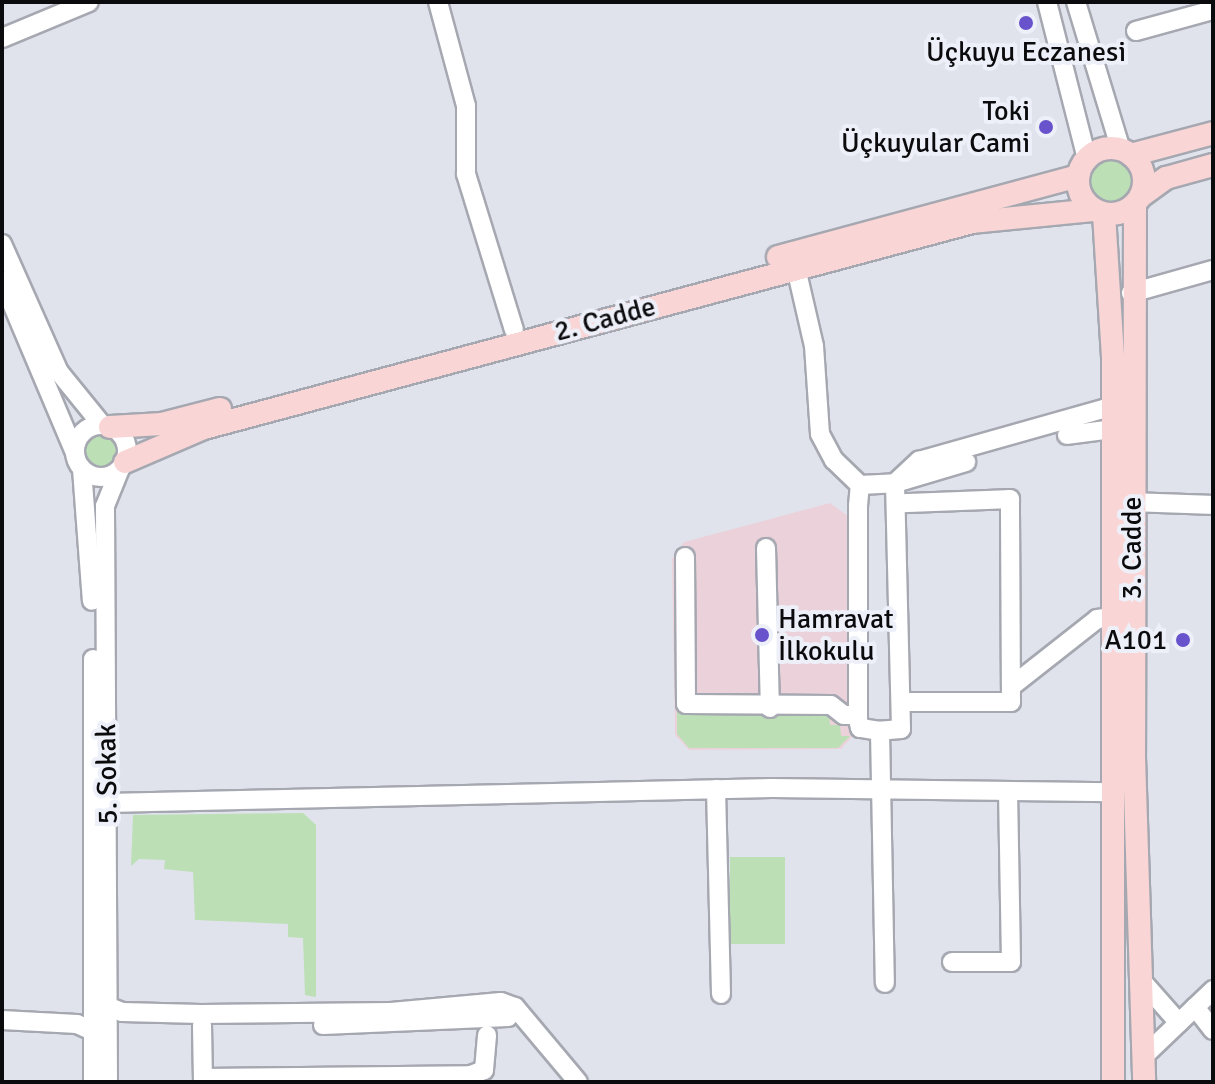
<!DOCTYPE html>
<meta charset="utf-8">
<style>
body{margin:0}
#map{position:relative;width:1215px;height:1084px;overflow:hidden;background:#e0e3ec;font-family:Signika,sans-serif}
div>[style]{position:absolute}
.education>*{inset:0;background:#ebd2da}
.green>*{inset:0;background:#bcdfb6;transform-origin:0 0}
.round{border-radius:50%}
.roads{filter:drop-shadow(2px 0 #a6a8b1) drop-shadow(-2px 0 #a6a8b1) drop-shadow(0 2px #a6a8b1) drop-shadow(0 -2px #a6a8b1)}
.minor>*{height:18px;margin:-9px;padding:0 9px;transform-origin:9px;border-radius:9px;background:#fff}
.minor>.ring{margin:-9px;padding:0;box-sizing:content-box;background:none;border:18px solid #fff;border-radius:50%}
.major>*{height:22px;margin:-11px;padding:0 11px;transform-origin:11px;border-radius:11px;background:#f9d6d5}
.major>.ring{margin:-11px;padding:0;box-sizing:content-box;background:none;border:22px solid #f9d6d5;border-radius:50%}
.dots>*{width:22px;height:22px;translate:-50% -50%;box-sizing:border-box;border:4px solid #eef0f9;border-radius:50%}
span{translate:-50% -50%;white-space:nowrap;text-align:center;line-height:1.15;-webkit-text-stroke:8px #eef0f9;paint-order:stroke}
.poi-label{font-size:28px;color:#0b0b0e}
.right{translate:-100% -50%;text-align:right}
.left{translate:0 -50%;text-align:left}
.street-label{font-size:28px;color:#0b0b0e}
.frame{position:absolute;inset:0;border:4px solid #0b0b0e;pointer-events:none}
</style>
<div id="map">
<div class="education">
<div style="clip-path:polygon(830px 503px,852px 519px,853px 736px,841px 749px,689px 750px,675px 735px,672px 559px,684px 542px)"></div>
</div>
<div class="green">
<div class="round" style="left:1085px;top:157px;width:50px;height:50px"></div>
<div class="round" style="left:83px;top:435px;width:36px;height:36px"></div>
<div style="clip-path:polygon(677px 709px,829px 713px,830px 725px,840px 725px,841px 736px,850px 736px,838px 748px,689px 748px,677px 734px)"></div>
<div style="clip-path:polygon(303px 813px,316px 825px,316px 997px,305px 995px,303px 938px,288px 937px,288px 924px,195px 920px,193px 872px,164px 869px,165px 860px,139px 859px,131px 866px,133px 815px)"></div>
<div style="left:730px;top:857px;width:55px;height:87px"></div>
</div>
<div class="roads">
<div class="minor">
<div style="left:438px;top:2px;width:108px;rotate:74.9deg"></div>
<div style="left:466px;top:106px;width:68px;rotate:90deg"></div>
<div style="left:466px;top:174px;width:163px;rotate:72.9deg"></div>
<div style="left:1047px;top:2px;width:162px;rotate:75.7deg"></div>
<div style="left:1076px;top:2px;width:155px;rotate:73.1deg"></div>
<div style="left:1136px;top:31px;width:80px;rotate:-15.3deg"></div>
<div style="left:2px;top:38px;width:94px;rotate:-22.5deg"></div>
<div style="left:2px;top:244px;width:140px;rotate:66deg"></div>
<div style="left:59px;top:372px;width:68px;rotate:50.9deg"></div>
<div style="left:796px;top:268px;width:80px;rotate:77deg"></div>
<div style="left:814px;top:346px;width:88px;rotate:86.1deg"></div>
<div style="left:820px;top:434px;width:30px;rotate:62deg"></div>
<div style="left:834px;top:460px;width:36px;rotate:44deg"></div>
<div style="left:2px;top:280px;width:188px;rotate:67.1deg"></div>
<div style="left:1131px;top:293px;width:85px;rotate:-15.7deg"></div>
<div class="ring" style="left:75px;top:425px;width:34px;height:34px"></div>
<div style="left:1067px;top:435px;width:46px;rotate:-7.4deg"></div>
<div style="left:82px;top:469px;width:132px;rotate:85.7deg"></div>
<div style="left:902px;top:481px;width:67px;rotate:-16.5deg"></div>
<div style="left:895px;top:483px;width:246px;rotate:88.6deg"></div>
<div style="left:901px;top:729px;width:21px;rotate:175deg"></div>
<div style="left:880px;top:731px;width:20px;rotate:-171deg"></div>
<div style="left:860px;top:728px;width:9px;rotate:-103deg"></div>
<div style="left:858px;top:719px;width:213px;rotate:-90deg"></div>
<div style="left:858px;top:506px;width:21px;rotate:-85deg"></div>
<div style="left:860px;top:485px;width:35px;rotate:-3deg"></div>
<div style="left:895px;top:483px;width:33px;rotate:-43deg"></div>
<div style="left:919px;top:461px;width:202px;rotate:-15.8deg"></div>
<div style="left:1132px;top:502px;width:81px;rotate:2.1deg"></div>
<div style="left:766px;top:548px;width:160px;rotate:88.6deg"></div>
<div style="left:685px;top:557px;width:147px;rotate:89.6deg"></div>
<div style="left:686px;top:704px;width:145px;rotate:0.4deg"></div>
<div style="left:831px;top:705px;width:16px;rotate:38deg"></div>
<div style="left:844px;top:715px;width:14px"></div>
<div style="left:93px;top:659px;width:423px;rotate:90deg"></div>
<div style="left:1012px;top:686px;width:108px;rotate:-38.2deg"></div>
<div style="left:1097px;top:619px;width:16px;rotate:-7deg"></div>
<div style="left:901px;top:702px;width:110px"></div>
<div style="left:1011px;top:702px;width:203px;rotate:-90.3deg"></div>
<div style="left:1010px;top:499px;width:106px;rotate:177.8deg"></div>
<div style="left:880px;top:731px;width:252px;rotate:88.9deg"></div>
<div style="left:716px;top:789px;width:205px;rotate:88.6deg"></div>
<div style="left:107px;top:803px;width:665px;rotate:-1.29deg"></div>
<div style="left:772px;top:788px;width:341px;rotate:0.7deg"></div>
<div style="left:952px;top:962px;width:59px"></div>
<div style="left:1011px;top:962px;width:171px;rotate:-91deg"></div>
<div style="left:1141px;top:980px;width:57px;rotate:48.5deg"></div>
<div style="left:109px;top:1007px;width:14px;rotate:21deg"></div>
<div style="left:122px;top:1012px;width:79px;rotate:1.5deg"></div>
<div style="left:201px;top:1014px;width:190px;rotate:-0.6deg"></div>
<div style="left:391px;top:1012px;width:110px;rotate:-5.2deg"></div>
<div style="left:501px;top:1002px;width:15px;rotate:20deg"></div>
<div style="left:515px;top:1007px;width:98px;rotate:50deg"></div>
<div style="left:1195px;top:1007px;width:29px;rotate:52deg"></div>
<div style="left:2px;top:1020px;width:75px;rotate:3.1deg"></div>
<div style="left:77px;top:1024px;width:17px;rotate:24deg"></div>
<div style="left:202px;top:1025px;width:57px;rotate:89deg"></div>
<div style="left:323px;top:1025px;width:185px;rotate:-2.5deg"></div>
<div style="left:508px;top:1017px;width:12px;rotate:-55deg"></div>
<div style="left:1143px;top:1057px;width:97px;rotate:-43.7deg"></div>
<div style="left:203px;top:1078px;width:268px;rotate:-0.6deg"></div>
<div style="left:471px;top:1075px;width:14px;rotate:-21deg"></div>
<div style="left:484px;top:1070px;width:35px;rotate:-85deg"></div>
<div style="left:108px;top:1082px;width:576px;rotate:-90.3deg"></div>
<div style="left:105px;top:506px;width:40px;rotate:-68deg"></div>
</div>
<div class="major">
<div class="ring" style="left:1078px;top:148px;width:44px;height:44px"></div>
<div style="left:1131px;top:155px;width:85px;rotate:-15deg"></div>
<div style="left:1141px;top:196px;width:31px;rotate:-36deg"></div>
<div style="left:1166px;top:178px;width:49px;rotate:-15.5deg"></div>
<div style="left:1135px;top:205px;width:552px;rotate:90.1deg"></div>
<div style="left:1134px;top:757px;width:325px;rotate:88.2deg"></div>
<div style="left:1104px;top:214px;width:143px;rotate:86.4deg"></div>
<div style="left:1113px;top:357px;width:725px;rotate:90deg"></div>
<div style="left:778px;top:257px;width:311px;rotate:-15.1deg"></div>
<div style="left:110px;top:427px;width:52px;rotate:-3.3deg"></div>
<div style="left:162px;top:424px;width:60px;rotate:-14.5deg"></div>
<div style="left:125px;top:462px;width:86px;rotate:-23.3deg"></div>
<div style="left:204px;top:428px;width:795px;rotate:-15.01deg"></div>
<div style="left:972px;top:222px;width:123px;rotate:-5.6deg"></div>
</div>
</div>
<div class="dots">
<div style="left:1026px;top:23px;background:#6853cc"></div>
<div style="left:1046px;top:127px;background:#6853cc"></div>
<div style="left:762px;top:635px;background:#6853cc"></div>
<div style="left:1183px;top:640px;background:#6853cc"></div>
</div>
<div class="poi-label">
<span style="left:1026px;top:52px">Üçkuyu Eczanesi</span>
<span class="right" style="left:1030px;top:127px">Toki<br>Üçkuyular Cami</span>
<span class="left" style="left:778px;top:635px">Hamravat<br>İlkokulu</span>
<span class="right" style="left:1167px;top:640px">A101</span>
</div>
<div class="street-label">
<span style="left:605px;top:319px;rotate:-15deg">2. Cadde</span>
<span style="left:1132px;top:548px;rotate:-90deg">3. Cadde</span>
<span style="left:107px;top:774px;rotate:-91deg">5. Sokak</span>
</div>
<div class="frame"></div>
</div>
